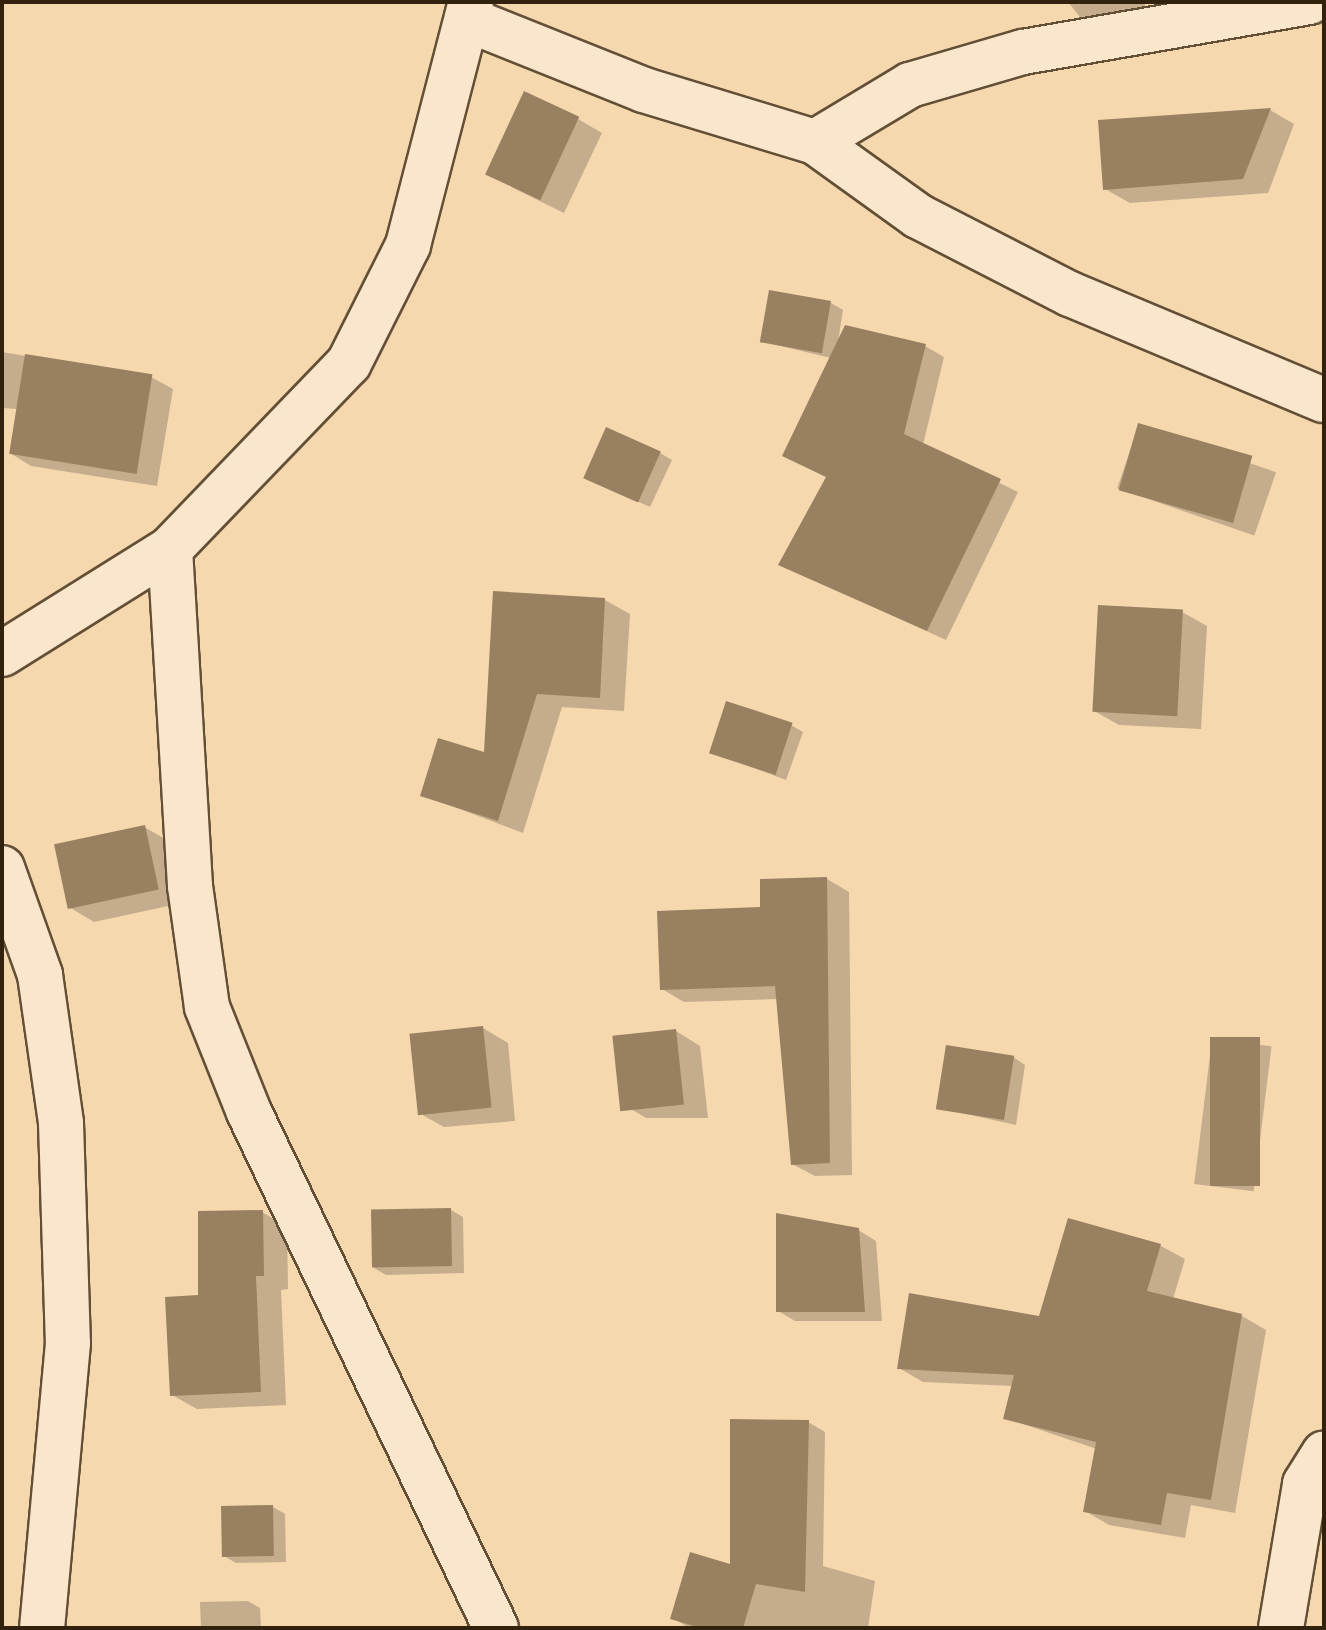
<!DOCTYPE html>
<style>
body{margin:0}
#map{position:relative;width:1326px;height:1630px;overflow:hidden;background:#f6d8af;font-family:Alegreya,serif}
div>[style]{position:absolute}
.shadow>*{inset:0;background:#0003;transform-origin:0 0}
.building>*{inset:0;background:#988061;transform-origin:0 0}
.roads{filter:drop-shadow(2px 0 #634f35) drop-shadow(-2px 0 #634f35) drop-shadow(0 2px #634f35) drop-shadow(0 -2px #634f35)}
.street>*{height:44px;margin:-22px;padding:0 22px;transform-origin:22px;border-radius:22px;background:#f9e6cb}
span{translate:-50% -50%;white-space:nowrap;text-align:center;line-height:1.15;-webkit-text-stroke:6px #f9e6cb;paint-order:stroke}
.frame{position:absolute;inset:0;border:4px solid #32210c;pointer-events:none}
</style>
<div id="map">
<div class="shadow">
<div style="clip-path:polygon(1068px 2px,1145px 2px,1145px 14px,1080px 17px)"></div>
<div style="clip-path:polygon(1270px 110px,1294px 124px,1268px 193px,1130px 203px,1105px 189px,1100px 122px)"></div>
<div style="clip-path:polygon(578px 119px,602px 133px,564px 213px,511px 187px)"></div>
<div style="clip-path:polygon(831px 303px,843px 310px,838px 342px,925px 346px,944px 357px,923px 445px,1018px 492px,946px 640px,780px 564px,828px 478px,785px 456px,831px 358px,764px 342px)"></div>
<div style="clip-path:polygon(2px 352px,151px 377px,173px 389px,157px 486px,31px 466px,10px 453px,17px 409px,2px 408px)"></div>
<div style="left:1139px;top:425px;width:145px;height:67px;rotate:19deg"></div>
<div style="clip-path:polygon(660px 453px,672px 460px,650px 507px,599px 484px)"></div>
<div style="clip-path:polygon(605px 600px,630px 614px,624px 711px,562px 707px,523px 833px,422px 795px,486px 755px)"></div>
<div style="clip-path:polygon(1182px 612px,1207px 626px,1201px 729px,1119px 725px,1094px 711px)"></div>
<div style="clip-path:polygon(791px 725px,803px 732px,786px 780px,711px 752px)"></div>
<div style="clip-path:polygon(144px 827px,169px 841px,182px 903px,94px 922px,69px 907px)"></div>
<div style="clip-path:polygon(827px 879px,849px 892px,852px 1175px,815px 1176px,792px 1164px,778px 999px,684px 1002px,662px 989px,762px 909px)"></div>
<div style="clip-path:polygon(483px 1028px,508px 1043px,515px 1121px,444px 1127px,419px 1113px)"></div>
<div style="clip-path:polygon(676px 1031px,700px 1046px,708px 1118px,646px 1118px,621px 1103px)"></div>
<div style="left:1212px;top:1039px;width:60px;height:146px;rotate:7deg"></div>
<div style="clip-path:polygon(1013px 1057px,1025px 1065px,1016px 1125px,939px 1108px)"></div>
<div style="clip-path:polygon(451px 1210px,463px 1217px,464px 1273px,386px 1275px,374px 1268px)"></div>
<div style="clip-path:polygon(262px 1212px,287px 1227px,288px 1289px,281px 1290px,286px 1405px,197px 1409px,172px 1395px,200px 1297px)"></div>
<div style="clip-path:polygon(1070px 1220px,1161px 1246px,1185px 1259px,1173px 1299px,1242px 1316px,1266px 1330px,1235px 1513px,1191px 1505px,1185px 1538px,1109px 1525px,1085px 1511px,1097px 1449px,1005px 1418px,1013px 1386px,923px 1382px,899px 1368px,1041px 1319px)"></div>
<div style="clip-path:polygon(858px 1230px,876px 1241px,882px 1321px,795px 1321px,778px 1311px)"></div>
<div style="clip-path:polygon(808px 1422px,825px 1432px,823px 1566px,875px 1581px,868px 1628px,690px 1628px,672px 1618px,732px 1567px)"></div>
<div style="clip-path:polygon(273px 1507px,285px 1514px,286px 1562px,236px 1563px,224px 1556px)"></div>
<div style="clip-path:polygon(248px 1601px,260px 1608px,261px 1628px,201px 1628px,200px 1602px)"></div>
</div>
<div class="building">
<div style="left:524px;top:91px;width:61px;height:92px;rotate:25deg"></div>
<div style="clip-path:polygon(1271px 108px,1243px 179px,1103px 190px,1098px 120px)"></div>
<div style="left:769px;top:290px;width:63px;height:53px;rotate:10deg"></div>
<div style="clip-path:polygon(845px 325px,926px 344px,904px 434px,1001px 479px,927px 631px,778px 565px,826px 477px,782px 456px)"></div>
<div style="left:25px;top:354px;width:129px;height:101px;rotate:9deg"></div>
<div style="left:1138px;top:423px;width:119px;height:70px;rotate:16deg"></div>
<div style="left:606px;top:427px;width:60px;height:56px;rotate:24deg"></div>
<div style="clip-path:polygon(493px 591px,605px 598px,600px 698px,537px 694px,498px 821px,420px 796px,438px 738px,484px 752px)"></div>
<div style="left:1098px;top:605px;width:85px;height:107px;rotate:3deg"></div>
<div style="left:726px;top:701px;width:70px;height:55px;rotate:18deg"></div>
<div style="left:145px;top:825px;width:66px;height:93px;rotate:78deg"></div>
<div style="clip-path:polygon(827px 877px,830px 1163px,791px 1165px,775px 986px,660px 990px,657px 911px,760px 907px,760px 879px)"></div>
<div style="left:483px;top:1026px;width:82px;height:74px;rotate:84deg"></div>
<div style="left:676px;top:1029px;width:76px;height:64px;rotate:84deg"></div>
<div style="left:1210px;top:1037px;width:50px;height:149px"></div>
<div style="left:946px;top:1045px;width:69px;height:65px;rotate:9deg"></div>
<div style="left:451px;top:1208px;width:58px;height:80px;rotate:89deg"></div>
<div style="clip-path:polygon(263px 1210px,264px 1276px,256px 1276px,261px 1392px,170px 1396px,165px 1297px,198px 1295px,198px 1211px)"></div>
<div style="clip-path:polygon(776px 1213px,859px 1228px,865px 1312px,776px 1312px)"></div>
<div style="clip-path:polygon(1068px 1218px,1161px 1244px,1147px 1291px,1242px 1314px,1211px 1500px,1167px 1493px,1161px 1525px,1083px 1512px,1096px 1442px,1003px 1419px,1014px 1375px,897px 1369px,909px 1293px,1039px 1316px)"></div>
<div style="clip-path:polygon(730px 1419px,809px 1420px,805px 1592px,756px 1584px,743px 1628px,701px 1628px,670px 1619px,690px 1552px,730px 1564px)"></div>
<div style="left:273px;top:1505px;width:51px;height:52px;rotate:89deg"></div>
</div>
<div class="roads">
<div class="street">
<div style="left:469px;top:20px;width:188px;rotate:21.8deg"></div>
<div style="left:644px;top:90px;width:179px;rotate:16.9deg"></div>
<div style="left:815px;top:142px;width:127px;rotate:35.7deg"></div>
<div style="left:918px;top:216px;width:171px;rotate:27.2deg"></div>
<div style="left:1070px;top:294px;width:275px;rotate:22.7deg"></div>
<div style="left:815px;top:142px;width:111px;rotate:-31deg"></div>
<div style="left:910px;top:85px;width:118px;rotate:-16.3deg"></div>
<div style="left:1023px;top:52px;width:291px;rotate:-9.9deg"></div>
<div style="left:170px;top:549px;width:338px;rotate:86.6deg"></div>
<div style="left:190px;top:886px;width:122px;rotate:82deg"></div>
<div style="left:207px;top:1007px;width:113px;rotate:68.2deg"></div>
<div style="left:249px;top:1112px;width:572px;rotate:64.42deg"></div>
<div style="left:2px;top:654px;width:198px;rotate:-32deg"></div>
<div style="left:170px;top:549px;width:258px;rotate:-46.1deg"></div>
<div style="left:349px;top:363px;width:132px;rotate:-63.4deg"></div>
<div style="left:408px;top:245px;width:251px;rotate:-75.5deg"></div>
<div style="left:2px;top:868px;width:114px;rotate:70.4deg"></div>
<div style="left:40px;top:975px;width:149px;rotate:81.9deg"></div>
<div style="left:61px;top:1123px;width:220px;rotate:88.2deg"></div>
<div style="left:68px;top:1343px;width:286px;rotate:95.2deg"></div>
<div style="left:1281px;top:1628px;width:146px;rotate:-80.5deg"></div>
<div style="left:1305px;top:1484px;width:36px;rotate:-58deg"></div>
</div>
</div>
<div class="frame"></div>
</div>
